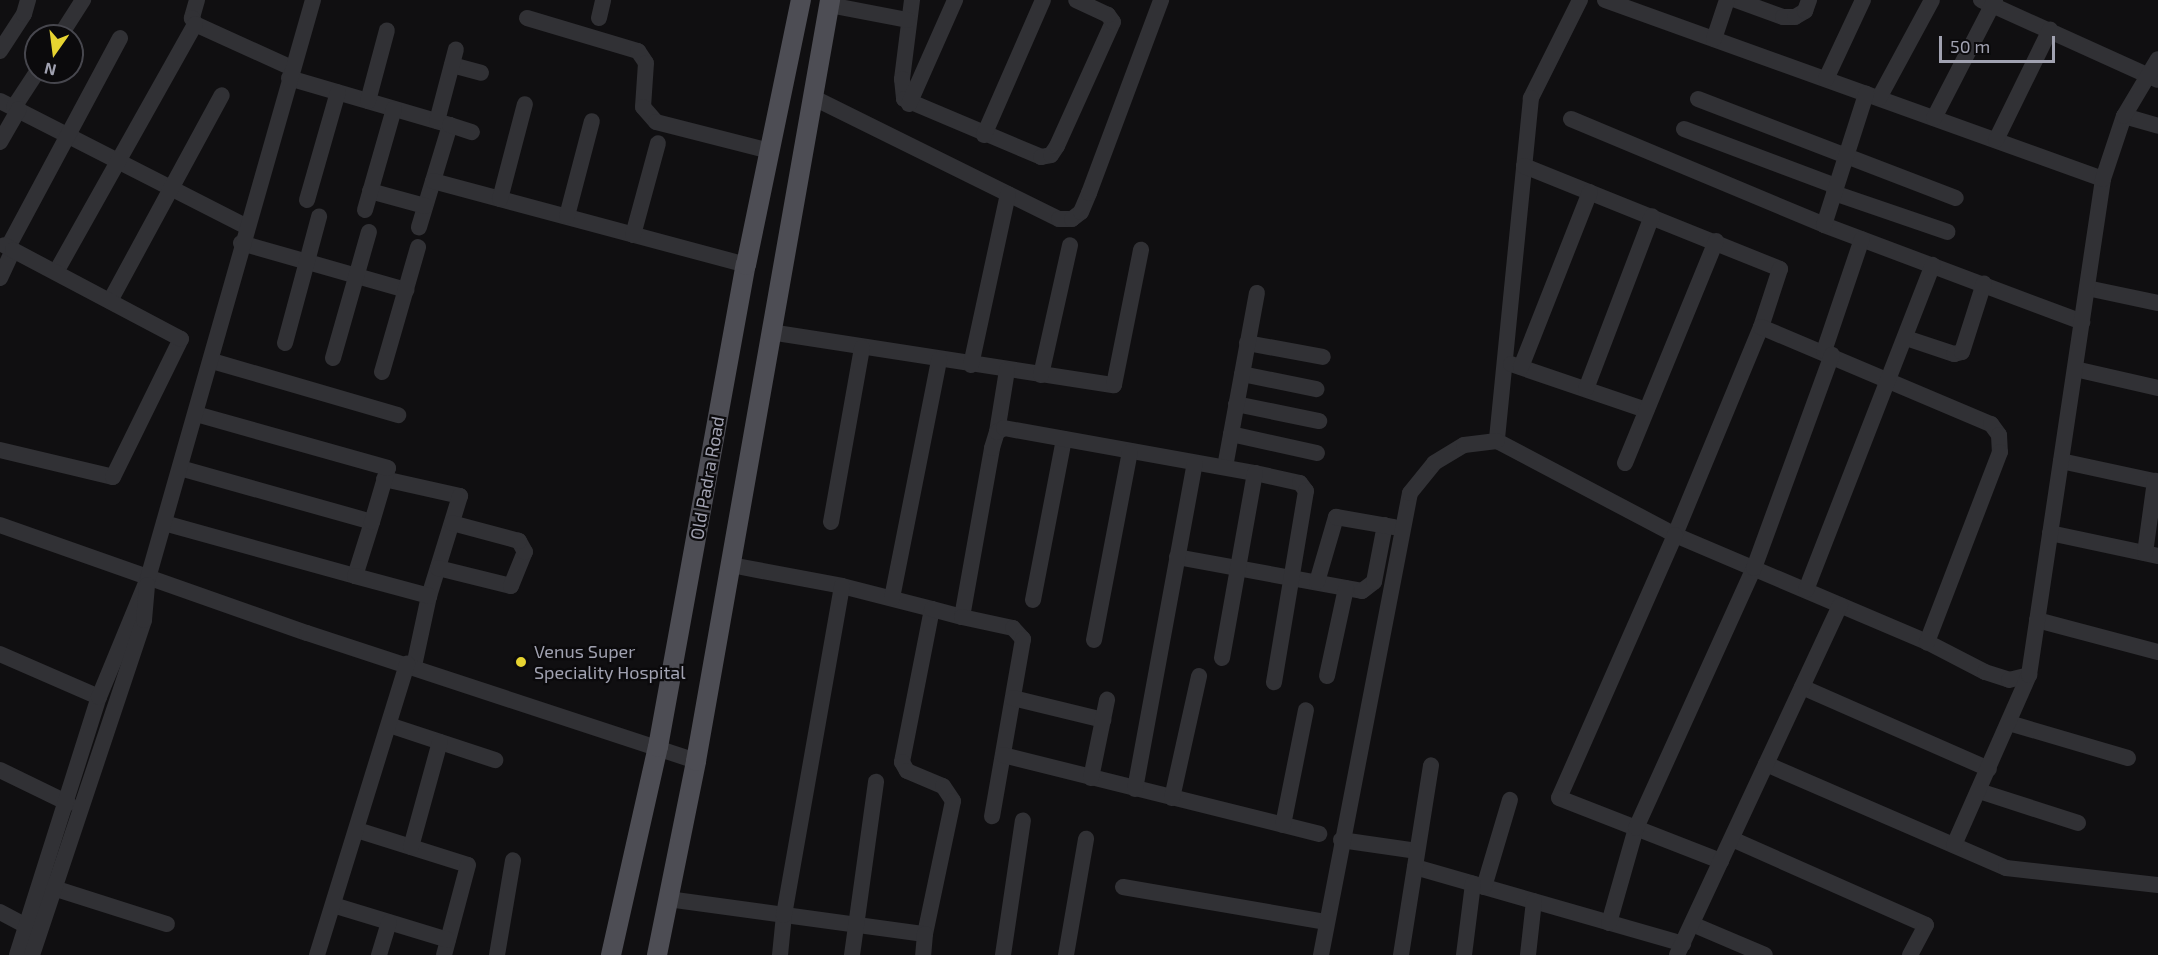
<!DOCTYPE html>
<style>
body{margin:0}
#map{position:relative;width:2158px;height:955px;overflow:hidden;background:#100f11;font-family:"Exo 2",sans-serif}
div>[style]{position:absolute}
.minor>*{height:16px;margin:-8px;padding:0 8px;transform-origin:8px;border-radius:8px;background:#313135}
.major>*{height:20px;margin:-10px;padding:0 10px;transform-origin:10px;border-radius:10px;background:#4d4d54}
.dots>*{width:16px;height:16px;translate:-50% -50%;box-sizing:border-box;border:3px solid #0b0a0c;border-radius:50%}
span{translate:-50% -50%;white-space:nowrap;text-align:center;line-height:1.15;-webkit-text-stroke:4.5px #0b0a0c;paint-order:stroke}
.street-label{font-size:18px;color:#a1a2b1}
.poi-label{font-size:18px;color:#a1a2b1}
.left{translate:0 -50%;text-align:left}
.north{position:absolute;left:24px;top:24px;width:60px;height:60px;box-sizing:border-box;background:#0b0a0c;border:2px solid #47474e;border-radius:50%;rotate:194deg;font-size:16px;font-weight:700;line-height:24px;text-align:center;color:#a1a2b1}
.north::after{content:'';display:block;margin:auto;width:21px;height:27px;background:#e7d431;clip-path:polygon(50% 0,100% 100%,50% 72%,0 100%)}
.scale{position:absolute;left:1939px;top:36px;width:116px;height:27px;box-sizing:border-box;border:3px solid #a1a2b1;border-top:0;padding-left:8px;font-size:18px;line-height:21px;white-space:nowrap;color:#a1a2b1;-webkit-text-stroke:4px #0b0a0c;paint-order:stroke}
</style>
<div id="map">
<div class="minor">
<div style="left:197px;top:0;width:19px;rotate:106deg"></div>
<div style="left:192px;top:18px;width:7px;rotate:63deg"></div>
<div style="left:195px;top:24px;width:107px;rotate:24.4deg"></div>
<div style="left:912px;top:0;width:80px;rotate:97.2deg"></div>
<div style="left:902px;top:79px;width:20px;rotate:84deg"></div>
<div style="left:904px;top:99px;width:149px;rotate:22.9deg"></div>
<div style="left:1041px;top:157px;width:10px;rotate:-11deg"></div>
<div style="left:1051px;top:155px;width:11px;rotate:-56deg"></div>
<div style="left:1057px;top:146px;width:136px;rotate:-65.7deg"></div>
<div style="left:1113px;top:22px;width:9px;rotate:-126deg"></div>
<div style="left:1108px;top:15px;width:35px;rotate:-155deg"></div>
<div style="left:1580px;top:0;width:110px;rotate:116.6deg"></div>
<div style="left:1531px;top:98px;width:345px;rotate:95.7deg"></div>
<div style="left:1497px;top:441px;width:201px;rotate:27.8deg"></div>
<div style="left:1675px;top:535px;width:274px;rotate:23deg"></div>
<div style="left:1927px;top:642px;width:65px;rotate:27.3deg"></div>
<div style="left:1985px;top:672px;width:25px;rotate:18deg"></div>
<div style="left:2009px;top:680px;width:21px;rotate:-14deg"></div>
<div style="left:1605px;top:0;width:529px;rotate:19.77deg"></div>
<div style="left:1736px;top:0;width:50px;rotate:19.9deg"></div>
<div style="left:1783px;top:17px;width:12px"></div>
<div style="left:1795px;top:17px;width:12px;rotate:-31deg"></div>
<div style="left:1805px;top:11px;width:12px;rotate:-70deg"></div>
<div style="left:1981px;top:0;width:194px;rotate:24.3deg"></div>
<div style="left:829px;top:5px;width:80px;rotate:10.8deg"></div>
<div style="left:527px;top:18px;width:116px;rotate:16.6deg"></div>
<div style="left:638px;top:51px;width:14px;rotate:56deg"></div>
<div style="left:646px;top:63px;width:44px;rotate:93.9deg"></div>
<div style="left:643px;top:107px;width:20px;rotate:49deg"></div>
<div style="left:656px;top:122px;width:118px;rotate:14.3deg"></div>
<div style="left:599px;top:18px;width:18px;rotate:-77deg"></div>
<div style="left:60px;top:36px;width:43px;rotate:-57.4deg"></div>
<div style="left:1714px;top:39px;width:41px;rotate:-71.6deg"></div>
<div style="left:0;top:51px;width:44px;rotate:-57deg"></div>
<div style="left:24px;top:14px;width:15px;rotate:-74deg"></div>
<div style="left:452px;top:65px;width:30px;rotate:15deg"></div>
<div style="left:289px;top:78px;width:168px;rotate:16.3deg"></div>
<div style="left:450px;top:125px;width:107px;rotate:106.9deg"></div>
<div style="left:1826px;top:79px;width:87px;rotate:-64.9deg"></div>
<div style="left:812px;top:97px;width:275px;rotate:26.3deg"></div>
<div style="left:1059px;top:219px;width:13px"></div>
<div style="left:1072px;top:219px;width:11px;rotate:-38deg"></div>
<div style="left:1081px;top:212px;width:21px;rotate:-67deg"></div>
<div style="left:1089px;top:193px;width:206px;rotate:-69.5deg"></div>
<div style="left:1879px;top:98px;width:111px;rotate:-61.6deg"></div>
<div style="left:1698px;top:99px;width:276px;rotate:21deg"></div>
<div style="left:0;top:101px;width:275px;rotate:27deg"></div>
<div style="left:368px;top:101px;width:73px;rotate:-75deg"></div>
<div style="left:909px;top:104px;width:114px;rotate:-66.1deg"></div>
<div style="left:14px;top:107px;width:42px;rotate:-56.7deg"></div>
<div style="left:2124px;top:116px;width:35px;rotate:16deg"></div>
<div style="left:1934px;top:118px;width:133px;rotate:-62.7deg"></div>
<div style="left:1571px;top:119px;width:274px;rotate:22.7deg"></div>
<div style="left:1824px;top:225px;width:276px;rotate:20.6deg"></div>
<div style="left:437px;top:121px;width:74px;rotate:-75.2deg"></div>
<div style="left:450px;top:125px;width:23px;rotate:18deg"></div>
<div style="left:1684px;top:129px;width:162px;rotate:20.6deg"></div>
<div style="left:984px;top:135px;width:147px;rotate:-66.4deg"></div>
<div style="left:1996px;top:140px;width:123px;rotate:-63.9deg"></div>
<div style="left:0;top:142px;width:38px;rotate:-60deg"></div>
<div style="left:1524px;top:166px;width:276px;rotate:21.9deg"></div>
<div style="left:1780px;top:269px;width:61px;rotate:108.1deg"></div>
<div style="left:1761px;top:327px;width:225px;rotate:112.5deg"></div>
<div style="left:1675px;top:535px;width:287px;rotate:113.8deg"></div>
<div style="left:1559px;top:798px;width:174px;rotate:21.3deg"></div>
<div style="left:433px;top:181px;width:324px;rotate:15deg"></div>
<div style="left:370px;top:191px;width:57px;rotate:15.3deg"></div>
<div style="left:1834px;top:193px;width:120px;rotate:18.9deg"></div>
<div style="left:500px;top:199px;width:98px;rotate:-75.3deg"></div>
<div style="left:307px;top:200px;width:112px;rotate:-74deg"></div>
<div style="left:365px;top:210px;width:105px;rotate:-74deg"></div>
<div style="left:567px;top:216px;width:98px;rotate:-75.3deg"></div>
<div style="left:1824px;top:225px;width:138px;rotate:-72.2deg"></div>
<div style="left:633px;top:235px;width:95px;rotate:-74.8deg"></div>
<div style="left:241px;top:243px;width:172px;rotate:15.9deg"></div>
<div style="left:8px;top:247px;width:237px;rotate:-61.8deg"></div>
<div style="left:56px;top:272px;width:284px;rotate:-60.7deg"></div>
<div style="left:0;top:278px;width:31px;rotate:-65deg"></div>
<div style="left:13px;top:250px;width:10px;rotate:-151deg"></div>
<div style="left:2087px;top:288px;width:73px;rotate:11.9deg"></div>
<div style="left:110px;top:301px;width:234px;rotate:-61.5deg"></div>
<div style="left:1761px;top:327px;width:250px;rotate:22.9deg"></div>
<div style="left:1991px;top:424px;width:14px;rotate:54deg"></div>
<div style="left:1999px;top:435px;width:17px;rotate:87deg"></div>
<div style="left:2000px;top:452px;width:204px;rotate:111deg"></div>
<div style="left:770px;top:332px;width:348px;rotate:8.8deg"></div>
<div style="left:1114px;top:385px;width:138px;rotate:-78.7deg"></div>
<div style="left:1906px;top:338px;width:51px;rotate:18.4deg"></div>
<div style="left:1954px;top:354px;width:8px;rotate:-14deg"></div>
<div style="left:1962px;top:352px;width:72px;rotate:-72.3deg"></div>
<div style="left:285px;top:343px;width:131px;rotate:-74.9deg"></div>
<div style="left:1247px;top:343px;width:77px;rotate:10.4deg"></div>
<div style="left:1824px;top:351px;width:118px;rotate:-71.3deg"></div>
<div style="left:333px;top:358px;width:131px;rotate:-74.1deg"></div>
<div style="left:212px;top:361px;width:194px;rotate:16.2deg"></div>
<div style="left:1511px;top:364px;width:143px;rotate:18.8deg"></div>
<div style="left:971px;top:365px;width:175px;rotate:-77.8deg"></div>
<div style="left:1521px;top:367px;width:188px;rotate:-68.5deg"></div>
<div style="left:2075px;top:369px;width:85px;rotate:12.9deg"></div>
<div style="left:382px;top:372px;width:130px;rotate:-73.9deg"></div>
<div style="left:1242px;top:374px;width:76px;rotate:11.5deg"></div>
<div style="left:1041px;top:375px;width:133px;rotate:-77.4deg"></div>
<div style="left:1586px;top:389px;width:185px;rotate:-69.1deg"></div>
<div style="left:1236px;top:404px;width:85px;rotate:11.6deg"></div>
<div style="left:997px;top:432px;width:63px;rotate:-80.8deg"></div>
<div style="left:1231px;top:434px;width:88px;rotate:12.5deg"></div>
<div style="left:0;top:450px;width:116px;rotate:13.4deg"></div>
<div style="left:113px;top:477px;width:154px;rotate:-63.8deg"></div>
<div style="left:181px;top:339px;width:190px;rotate:-152.1deg"></div>
<div style="left:2061px;top:461px;width:99px;rotate:12.2deg"></div>
<div style="left:1625px;top:463px;width:240px;rotate:-67.7deg"></div>
<div style="left:1225px;top:467px;width:177px;rotate:-79.6deg"></div>
<div style="left:180px;top:468px;width:199px;rotate:15.7deg"></div>
<div style="left:384px;top:479px;width:78px;rotate:12.6deg"></div>
<div style="left:460px;top:496px;width:105px;rotate:107.2deg"></div>
<div style="left:429px;top:596px;width:72px;rotate:102.1deg"></div>
<div style="left:831px;top:522px;width:177px;rotate:-79.9deg"></div>
<div style="left:164px;top:523px;width:198px;rotate:15.5deg"></div>
<div style="left:355px;top:576px;width:57px;rotate:-72.5deg"></div>
<div style="left:372px;top:522px;width:56px;rotate:-73.5deg"></div>
<div style="left:388px;top:468px;width:199px;rotate:-164.3deg"></div>
<div style="left:0;top:525px;width:325px;rotate:19.4deg"></div>
<div style="left:307px;top:633px;width:410px;rotate:18.2deg"></div>
<div style="left:2050px;top:533px;width:110px;rotate:12deg"></div>
<div style="left:2145px;top:553px;width:73px;rotate:-82.1deg"></div>
<div style="left:1177px;top:557px;width:188px;rotate:10.4deg"></div>
<div style="left:1362px;top:591px;width:15px;rotate:-37deg"></div>
<div style="left:1374px;top:582px;width:58px;rotate:-79.1deg"></div>
<div style="left:731px;top:565px;width:113px;rotate:10.7deg"></div>
<div style="left:842px;top:586px;width:93px;rotate:14.3deg"></div>
<div style="left:932px;top:609px;width:156px;rotate:101.1deg"></div>
<div style="left:902px;top:762px;width:10px;rotate:61deg"></div>
<div style="left:907px;top:771px;width:39px;rotate:23deg"></div>
<div style="left:943px;top:786px;width:18px;rotate:56deg"></div>
<div style="left:953px;top:801px;width:136px;rotate:101.9deg"></div>
<div style="left:438px;top:568px;width:75px;rotate:13.9deg"></div>
<div style="left:511px;top:586px;width:37px;rotate:-68deg"></div>
<div style="left:525px;top:552px;width:13px;rotate:-119deg"></div>
<div style="left:519px;top:541px;width:69px;rotate:-165deg"></div>
<div style="left:355px;top:576px;width:77px;rotate:15.1deg"></div>
<div style="left:1317px;top:582px;width:68px;rotate:-73.7deg"></div>
<div style="left:1336px;top:517px;width:59px;rotate:9.8deg"></div>
<div style="left:1806px;top:590px;width:349px;rotate:-68.7deg"></div>
<div style="left:892px;top:598px;width:243px;rotate:-78.8deg"></div>
<div style="left:1033px;top:600px;width:164px;rotate:-79.1deg"></div>
<div style="left:932px;top:609px;width:31px;rotate:15deg"></div>
<div style="left:962px;top:617px;width:172px;rotate:-79.9deg"></div>
<div style="left:992px;top:448px;width:17px;rotate:-73deg"></div>
<div style="left:997px;top:432px;width:8px;rotate:-30deg"></div>
<div style="left:1004px;top:428px;width:255px;rotate:10.2deg"></div>
<div style="left:1255px;top:473px;width:46px;rotate:12.5deg"></div>
<div style="left:1300px;top:483px;width:10px;rotate:53deg"></div>
<div style="left:1306px;top:491px;width:194px;rotate:99.5deg"></div>
<div style="left:962px;top:617px;width:52px;rotate:12.2deg"></div>
<div style="left:1013px;top:628px;width:15px;rotate:48deg"></div>
<div style="left:1023px;top:639px;width:180px;rotate:99.9deg"></div>
<div style="left:2037px;top:620px;width:125px;rotate:14.8deg"></div>
<div style="left:1094px;top:640px;width:191px;rotate:-79.2deg"></div>
<div style="left:0;top:654px;width:108px;rotate:23.5deg"></div>
<div style="left:1222px;top:658px;width:188px;rotate:-79.9deg"></div>
<div style="left:1327px;top:676px;width:90px;rotate:-77.8deg"></div>
<div style="left:1802px;top:687px;width:204px;rotate:23.7deg"></div>
<div style="left:1013px;top:698px;width:93px;rotate:13.7deg"></div>
<div style="left:2009px;top:723px;width:124px;rotate:16.4deg"></div>
<div style="left:389px;top:725px;width:112px;rotate:18.3deg"></div>
<div style="left:1003px;top:755px;width:326px;rotate:14deg"></div>
<div style="left:1766px;top:764px;width:262px;rotate:23.4deg"></div>
<div style="left:2006px;top:868px;width:153px;rotate:6.4deg"></div>
<div style="left:0;top:770px;width:76px;rotate:25.9deg"></div>
<div style="left:1091px;top:778px;width:80px;rotate:-78.4deg"></div>
<div style="left:1135px;top:789px;width:331px;rotate:-79.6deg"></div>
<div style="left:1979px;top:791px;width:104px;rotate:17.9deg"></div>
<div style="left:1172px;top:798px;width:125px;rotate:-77.5deg"></div>
<div style="left:1283px;top:825px;width:117px;rotate:-78.7deg"></div>
<div style="left:357px;top:830px;width:116px;rotate:17.5deg"></div>
<div style="left:468px;top:865px;width:93px;rotate:104.9deg"></div>
<div style="left:1732px;top:839px;width:212px;rotate:23.9deg"></div>
<div style="left:1926px;top:925px;width:34px;rotate:118deg"></div>
<div style="left:1341px;top:840px;width:77px;rotate:8.2deg"></div>
<div style="left:1954px;top:845px;width:186px;rotate:-66.2deg"></div>
<div style="left:2029px;top:675px;width:501px;rotate:-81.51deg"></div>
<div style="left:2103px;top:179px;width:66px;rotate:-71.6deg"></div>
<div style="left:2124px;top:116px;width:66px;rotate:-59.2deg"></div>
<div style="left:411px;top:847px;width:109px;rotate:-74.6deg"></div>
<div style="left:1415px;top:867px;width:279px;rotate:16deg"></div>
<div style="left:44px;top:885px;width:129px;rotate:17.6deg"></div>
<div style="left:1123px;top:887px;width:205px;rotate:9.8deg"></div>
<div style="left:1484px;top:887px;width:91px;rotate:-73.4deg"></div>
<div style="left:668px;top:899px;width:259px;rotate:7.8deg"></div>
<div style="left:925px;top:934px;width:21px;rotate:95deg"></div>
<div style="left:333px;top:905px;width:120px;rotate:16.9deg"></div>
<div style="left:0;top:912px;width:32px;rotate:28deg"></div>
<div style="left:1609px;top:923px;width:99px;rotate:-74.1deg"></div>
<div style="left:1636px;top:828px;width:286px;rotate:-65.6deg"></div>
<div style="left:1754px;top:568px;width:227px;rotate:-69.9deg"></div>
<div style="left:1692px;top:924px;width:79px;rotate:23deg"></div>
<div style="left:17px;top:955px;width:271px;rotate:-72.4deg"></div>
<div style="left:99px;top:697px;width:129px;rotate:-67.6deg"></div>
<div style="left:148px;top:578px;width:601px;rotate:-74.07deg"></div>
<div style="left:32px;top:955px;width:353px;rotate:-71.5deg"></div>
<div style="left:144px;top:620px;width:35px;rotate:-85deg"></div>
<div style="left:317px;top:955px;width:305px;rotate:-72.8deg"></div>
<div style="left:379px;top:955px;width:34px;rotate:-73deg"></div>
<div style="left:497px;top:955px;width:96px;rotate:-80.4deg"></div>
<div style="left:780px;top:955px;width:40px;rotate:-84.3deg"></div>
<div style="left:784px;top:915px;width:334px;rotate:-80deg"></div>
<div style="left:852px;top:955px;width:175px;rotate:-82.1deg"></div>
<div style="left:1003px;top:955px;width:136px;rotate:-81.6deg"></div>
<div style="left:1066px;top:955px;width:118px;rotate:-80.2deg"></div>
<div style="left:1321px;top:955px;width:470px;rotate:-79.1deg"></div>
<div style="left:1410px;top:493px;width:38px;rotate:-51deg"></div>
<div style="left:1434px;top:463px;width:35px;rotate:-31deg"></div>
<div style="left:1464px;top:445px;width:33px;rotate:-7deg"></div>
<div style="left:1401px;top:955px;width:192px;rotate:-81deg"></div>
<div style="left:1464px;top:955px;width:72px;rotate:-82.8deg"></div>
<div style="left:1528px;top:955px;width:54px;rotate:-83.7deg"></div>
<div style="left:1677px;top:955px;width:386px;rotate:-65deg"></div>
</div>
<div class="major">
<div style="left:611px;top:955px;width:213px;rotate:-77.3deg"></div>
<div style="left:658px;top:747px;width:490px;rotate:-79.7deg"></div>
<div style="left:746px;top:265px;width:271px;rotate:-78.3deg"></div>
<div style="left:657px;top:955px;width:198px;rotate:-78.6deg"></div>
<div style="left:696px;top:761px;width:773px;rotate:-80.01deg"></div>
</div>
<div class="dots">
<div style="left:521px;top:662px;background:#e7d431"></div>
</div>
<div class="street-label">
<span style="left:707px;top:478px;rotate:-80deg">Old Padra Road</span>
</div>
<div class="poi-label">
<span class="left" style="left:534px;top:662px">Venus Super<br>Speciality Hospital</span>
</div>
<div class="north">N</div>
<div class="scale">50 m</div>
</div>
